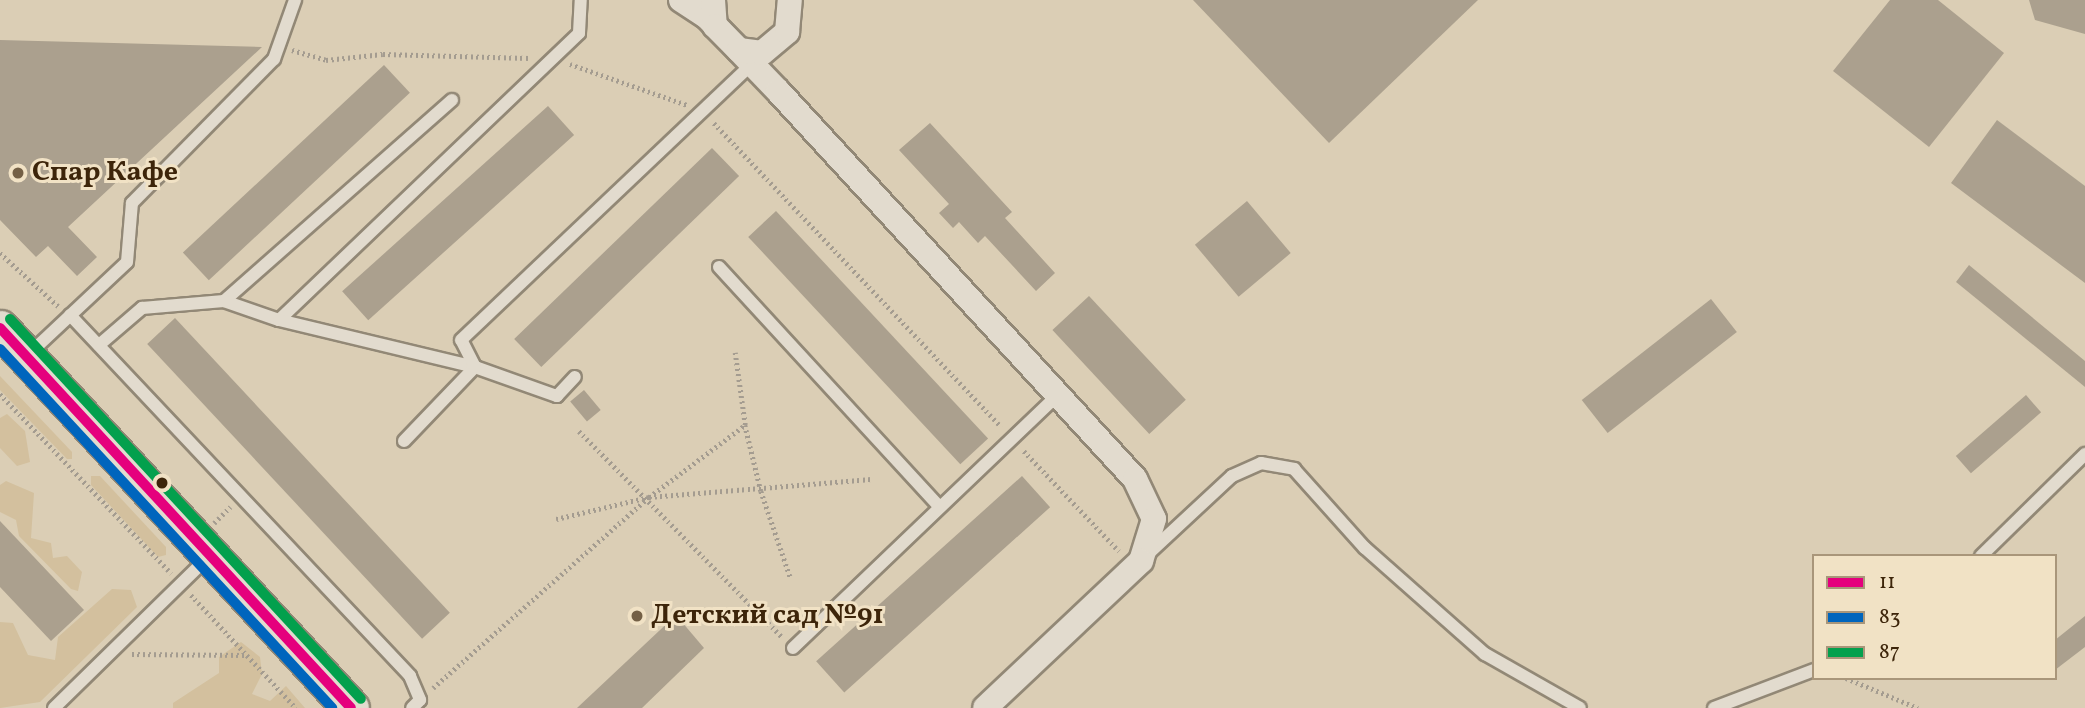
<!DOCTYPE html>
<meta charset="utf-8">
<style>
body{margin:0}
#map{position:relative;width:2085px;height:708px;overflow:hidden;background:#dbceb5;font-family:Vollkorn,serif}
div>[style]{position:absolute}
.green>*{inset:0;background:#d3c09e}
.building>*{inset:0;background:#aba08e;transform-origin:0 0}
.path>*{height:4.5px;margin-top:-2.25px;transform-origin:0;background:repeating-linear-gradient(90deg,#a49c90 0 2px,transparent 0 5.5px)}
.roads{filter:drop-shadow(2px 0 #928876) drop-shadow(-2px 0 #928876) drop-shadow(0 2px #928876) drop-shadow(0 -2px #928876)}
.service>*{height:12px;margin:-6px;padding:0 6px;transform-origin:6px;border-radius:6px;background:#e2dbce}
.minor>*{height:24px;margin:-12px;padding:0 12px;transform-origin:12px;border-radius:12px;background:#e2dbce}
.secondary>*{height:35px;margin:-17.5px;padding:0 17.5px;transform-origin:17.5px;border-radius:17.5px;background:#e2dbce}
.bus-1>*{height:10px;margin:-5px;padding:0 5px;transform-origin:5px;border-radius:5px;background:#e5007d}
.bus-2>*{height:10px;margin:-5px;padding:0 5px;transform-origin:5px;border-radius:5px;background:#0065bd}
.bus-3>*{height:10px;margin:-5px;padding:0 5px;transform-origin:5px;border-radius:5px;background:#03a04d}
.dots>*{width:19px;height:19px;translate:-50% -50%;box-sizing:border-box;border:4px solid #f1e2c5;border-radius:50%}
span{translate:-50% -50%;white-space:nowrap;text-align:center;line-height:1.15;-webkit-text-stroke:6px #f1e2c5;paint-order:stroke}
.poi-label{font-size:28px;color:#3d250a;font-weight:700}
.left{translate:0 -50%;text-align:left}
.legend{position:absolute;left:1812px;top:554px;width:245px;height:126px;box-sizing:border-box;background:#f1e2c5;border:2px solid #a9967a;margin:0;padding:9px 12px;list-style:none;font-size:21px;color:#3d250a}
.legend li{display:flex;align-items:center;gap:14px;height:35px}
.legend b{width:35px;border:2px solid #a9967a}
</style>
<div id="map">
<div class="green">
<div style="clip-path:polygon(0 376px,72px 452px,72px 459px,67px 459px,0 390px)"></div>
<div style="clip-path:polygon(7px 414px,25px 431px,30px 462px,17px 466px,0 448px,0 418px)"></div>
<div style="clip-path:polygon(91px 476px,100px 476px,166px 547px,166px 555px,158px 557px,91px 485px)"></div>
<div style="clip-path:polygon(6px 481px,34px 493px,31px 538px,51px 543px,53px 558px,67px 556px,82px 572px,78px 591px,71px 589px,19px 536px,16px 520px,0 512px,0 485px)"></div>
<div style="clip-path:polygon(112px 589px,131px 590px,137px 607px,40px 702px,0 708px,0 622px,13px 623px,28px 655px,55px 660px,58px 637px)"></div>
<div style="clip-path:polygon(241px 642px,260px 657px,262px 674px,252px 694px,270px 701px,286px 686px,305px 708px,173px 708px,173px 703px,219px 673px,219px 657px)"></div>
</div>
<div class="building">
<div style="clip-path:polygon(1193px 0,1478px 0,1329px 143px)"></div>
<div style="clip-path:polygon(1890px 0,1938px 0,2004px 53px,1929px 147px,1833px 71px)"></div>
<div style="clip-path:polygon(2029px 0,2085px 0,2085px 34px,2035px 20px)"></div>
<div style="clip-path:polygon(0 40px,262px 47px,68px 227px,97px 257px,77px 276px,48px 246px,36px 257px,0 220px)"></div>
<div style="left:384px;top:65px;width:38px;height:275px;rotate:47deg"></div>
<div style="left:548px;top:106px;width:39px;height:277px;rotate:48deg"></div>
<div style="clip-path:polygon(1997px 120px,2085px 186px,2085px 283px,1951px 183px)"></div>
<div style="clip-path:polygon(930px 123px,1012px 212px,1005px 218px,1055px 273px,1036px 291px,985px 236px,978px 243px,959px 222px,953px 228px,939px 213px,949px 204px,899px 150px)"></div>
<div style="left:712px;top:148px;width:39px;height:275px;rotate:46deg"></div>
<div style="left:1247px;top:201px;width:68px;height:68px;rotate:50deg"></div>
<div style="left:776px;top:211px;width:311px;height:38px;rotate:47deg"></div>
<div style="clip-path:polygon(1969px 265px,2085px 361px,2085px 387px,1956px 282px)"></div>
<div style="left:1089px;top:296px;width:142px;height:50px;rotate:47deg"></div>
<div style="left:1711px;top:299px;width:42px;height:164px;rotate:52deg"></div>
<div style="left:175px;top:318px;width:403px;height:38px;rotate:47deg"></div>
<div style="left:584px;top:390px;width:26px;height:18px;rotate:50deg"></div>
<div style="left:2026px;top:395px;width:23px;height:93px;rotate:49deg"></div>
<div style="left:1022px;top:476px;width:42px;height:277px;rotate:48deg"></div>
<div style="clip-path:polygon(0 521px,84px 610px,51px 641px,0 587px)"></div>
<div style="clip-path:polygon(676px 615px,704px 648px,642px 708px,577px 708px)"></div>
<div style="clip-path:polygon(2085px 616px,2085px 647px,2055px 670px,2055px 640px)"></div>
</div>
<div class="path">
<div style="left:292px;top:50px;width:35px;rotate:16deg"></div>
<div style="left:326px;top:60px;width:57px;rotate:-6deg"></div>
<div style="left:383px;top:54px;width:147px;rotate:1.6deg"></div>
<div style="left:570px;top:64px;width:124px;rotate:19.3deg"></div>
<div style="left:714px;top:123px;width:418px;rotate:46.6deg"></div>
<div style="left:0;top:253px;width:79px;rotate:42.4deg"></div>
<div style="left:0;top:394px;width:248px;rotate:46.3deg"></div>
<div style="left:745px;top:425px;width:68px;rotate:76.4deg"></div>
<div style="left:761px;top:491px;width:93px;rotate:71.2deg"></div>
<div style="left:579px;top:431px;width:289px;rotate:45.4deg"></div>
<div style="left:1024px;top:451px;width:138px;rotate:46.5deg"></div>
<div style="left:556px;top:519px;width:96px;rotate:-13.3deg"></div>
<div style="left:649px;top:497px;width:223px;rotate:-4.6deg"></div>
<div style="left:214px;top:523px;width:23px;rotate:-45deg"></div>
<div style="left:191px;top:595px;width:154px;rotate:47.1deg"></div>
<div style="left:132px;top:654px;width:114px;rotate:0.5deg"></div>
<div style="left:1846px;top:678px;width:78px;rotate:22.6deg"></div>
<div style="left:433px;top:688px;width:288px;rotate:-41.5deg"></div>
<div style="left:649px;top:497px;width:120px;rotate:-36.9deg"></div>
<div style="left:745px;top:425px;width:73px;rotate:-97.9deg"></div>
</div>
<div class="roads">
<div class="service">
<div style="left:719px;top:267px;width:326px;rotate:47.4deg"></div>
<div style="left:224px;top:301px;width:304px;rotate:-41.4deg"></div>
<div style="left:70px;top:315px;width:496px;rotate:46.7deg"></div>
<div style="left:410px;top:676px;width:26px;rotate:67deg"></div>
<div style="left:420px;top:700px;width:11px;rotate:135deg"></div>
<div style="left:279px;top:320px;width:415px;rotate:-43.7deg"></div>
<div style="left:579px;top:33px;width:33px;rotate:-87deg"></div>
<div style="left:99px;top:345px;width:57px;rotate:-40.7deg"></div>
<div style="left:142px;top:308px;width:82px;rotate:-4.9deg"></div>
<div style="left:224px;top:301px;width:58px;rotate:19.1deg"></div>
<div style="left:279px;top:320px;width:202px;rotate:13.5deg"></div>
<div style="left:475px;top:367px;width:87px;rotate:19.5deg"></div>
<div style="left:557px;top:396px;width:26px;rotate:-47deg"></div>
<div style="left:29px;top:354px;width:134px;rotate:-43.2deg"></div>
<div style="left:127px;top:262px;width:59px;rotate:-85.2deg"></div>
<div style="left:132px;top:203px;width:202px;rotate:-45.4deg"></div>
<div style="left:274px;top:59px;width:63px;rotate:-70.4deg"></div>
<div style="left:404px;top:441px;width:103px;rotate:-46.2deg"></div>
<div style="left:475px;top:367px;width:30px;rotate:-117deg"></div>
<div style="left:461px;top:340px;width:401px;rotate:-43.5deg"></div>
<div style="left:1149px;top:553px;width:113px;rotate:-42.9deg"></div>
<div style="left:1232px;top:476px;width:32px;rotate:-24deg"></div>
<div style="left:1261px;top:463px;width:34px;rotate:10deg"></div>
<div style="left:1294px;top:469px;width:106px;rotate:48.1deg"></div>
<div style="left:1365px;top:548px;width:160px;rotate:41.5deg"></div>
<div style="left:1485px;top:654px;width:109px;rotate:29.6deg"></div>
<div style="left:1981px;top:556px;width:146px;rotate:-44.4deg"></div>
<div style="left:793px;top:648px;width:366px;rotate:-43.7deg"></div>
<div style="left:54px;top:708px;width:217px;rotate:-44.4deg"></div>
<div style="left:1714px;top:708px;width:107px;rotate:-20.8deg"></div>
</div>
<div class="minor">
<div style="left:681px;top:0;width:30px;rotate:33deg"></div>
<div style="left:706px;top:16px;width:104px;rotate:46.2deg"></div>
<div style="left:778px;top:91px;width:527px;rotate:47.38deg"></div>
<div style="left:1135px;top:479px;width:44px;rotate:64.6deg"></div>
<div style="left:1154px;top:519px;width:44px;rotate:107.2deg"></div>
<div style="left:1141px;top:561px;width:214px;rotate:136.7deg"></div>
<div style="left:713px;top:0;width:26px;rotate:86deg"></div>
<div style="left:715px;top:26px;width:34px;rotate:45deg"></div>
<div style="left:739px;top:50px;width:23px;rotate:7deg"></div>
<div style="left:762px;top:53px;width:33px;rotate:-40deg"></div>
<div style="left:787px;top:32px;width:32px;rotate:-85deg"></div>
</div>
<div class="secondary">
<div style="left:0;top:328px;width:517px;rotate:47.27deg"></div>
</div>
</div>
<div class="bus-1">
<div style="left:0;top:328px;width:517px;rotate:47.27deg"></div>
</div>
<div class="bus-2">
<div style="left:0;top:349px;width:489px;rotate:47.2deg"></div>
</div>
<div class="bus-3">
<div style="left:10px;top:319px;width:517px;rotate:47.27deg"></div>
</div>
<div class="dots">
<div style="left:18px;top:173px;background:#746046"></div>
<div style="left:162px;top:483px;background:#3d250a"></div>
<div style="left:637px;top:616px;background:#746046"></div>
</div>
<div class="poi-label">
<span class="left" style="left:32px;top:173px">Спар Кафе</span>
<span class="left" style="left:651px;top:616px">Детский сад №91</span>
</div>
<ul class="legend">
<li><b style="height:9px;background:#e5007d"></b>11</li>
<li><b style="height:9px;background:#0065bd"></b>83</li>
<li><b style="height:9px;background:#03a04d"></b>87</li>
</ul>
</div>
